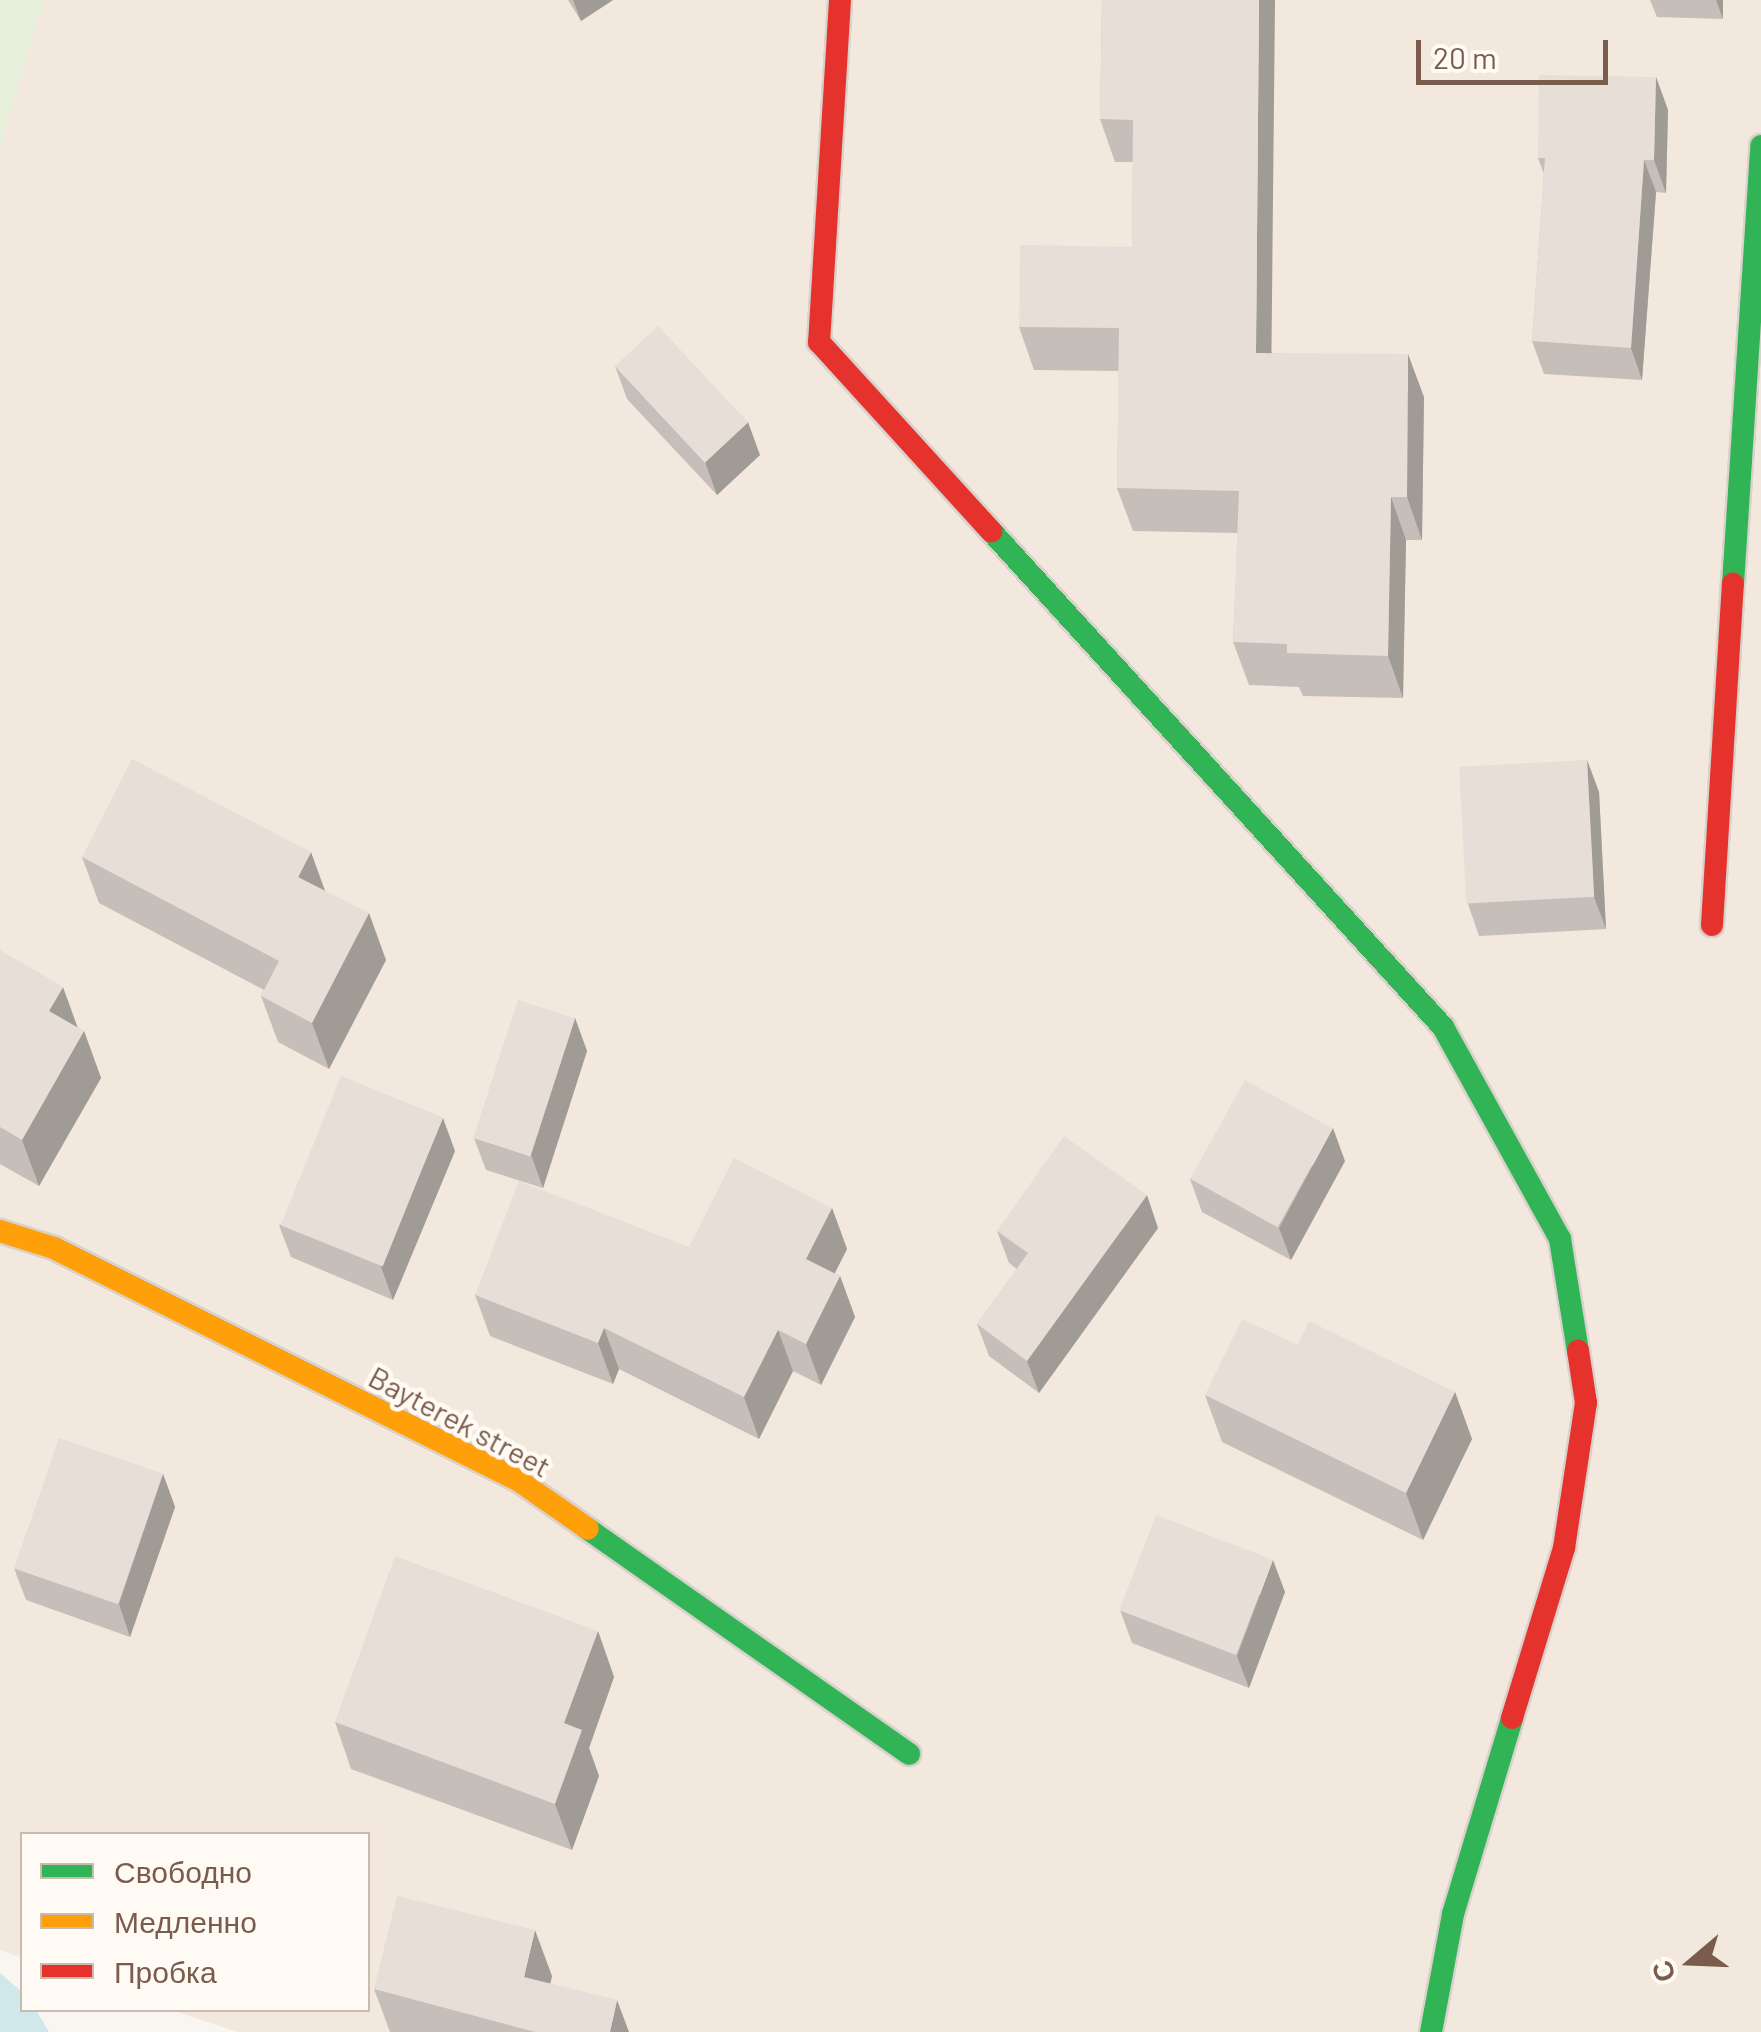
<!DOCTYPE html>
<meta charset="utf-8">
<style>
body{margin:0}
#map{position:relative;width:1761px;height:2032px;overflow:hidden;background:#f9f5f0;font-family:Barlow,sans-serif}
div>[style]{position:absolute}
.residential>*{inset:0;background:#f2e8de}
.green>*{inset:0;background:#e7f0db}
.water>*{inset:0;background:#d0e8ea}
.roads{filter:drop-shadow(2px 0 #d9d2cb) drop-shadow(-2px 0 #d9d2cb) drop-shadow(0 2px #d9d2cb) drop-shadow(0 -2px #d9d2cb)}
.fast>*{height:22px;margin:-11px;padding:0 11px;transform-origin:11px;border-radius:11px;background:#30b455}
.slow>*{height:22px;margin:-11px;padding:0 11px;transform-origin:11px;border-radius:11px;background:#ff9f0a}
.jam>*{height:22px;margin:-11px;padding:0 11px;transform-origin:11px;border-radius:11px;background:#e5322d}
.wall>*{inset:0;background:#c6bfb9}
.shaded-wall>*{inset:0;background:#a19b96}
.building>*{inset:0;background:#e6ded7;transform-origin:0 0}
span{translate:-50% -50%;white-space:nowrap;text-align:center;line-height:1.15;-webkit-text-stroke:9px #fffaf3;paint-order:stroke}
.street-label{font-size:30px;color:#7a5c4d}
.legend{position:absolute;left:20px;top:1832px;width:350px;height:180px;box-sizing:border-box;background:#fffaf3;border:2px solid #cabbb1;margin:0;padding:12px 18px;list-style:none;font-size:30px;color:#7a5c4d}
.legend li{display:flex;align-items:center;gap:20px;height:50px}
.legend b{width:50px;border:2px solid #cabbb1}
.north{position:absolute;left:1641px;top:1912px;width:100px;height:100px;-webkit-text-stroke:8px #fffaf3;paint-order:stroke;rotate:251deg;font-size:28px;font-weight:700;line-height:40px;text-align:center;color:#7a5c4d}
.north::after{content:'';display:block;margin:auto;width:35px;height:45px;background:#7a5c4d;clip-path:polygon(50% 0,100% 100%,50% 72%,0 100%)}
.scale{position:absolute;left:1416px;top:40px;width:192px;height:45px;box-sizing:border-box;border:5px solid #7a5c4d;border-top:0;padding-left:12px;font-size:30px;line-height:35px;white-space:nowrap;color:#7a5c4d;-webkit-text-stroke:8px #fffaf3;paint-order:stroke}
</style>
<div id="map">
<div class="residential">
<div style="clip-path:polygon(0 0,1761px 0,1761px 2032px,237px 2032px,172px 2010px,368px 2010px,368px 1834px,22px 1834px,22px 1958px,0 1950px)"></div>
</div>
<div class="green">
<div style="clip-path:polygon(0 0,44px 0,0 146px)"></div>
</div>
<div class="water">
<div style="clip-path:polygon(0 1973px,22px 1992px,22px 2010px,36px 2010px,49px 2032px,0 2032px)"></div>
</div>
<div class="roads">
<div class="fast">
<div style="left:991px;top:531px;width:671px;rotate:47.66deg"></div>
<div style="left:1443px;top:1027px;width:242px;rotate:61.1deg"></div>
<div style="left:1560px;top:1239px;width:113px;rotate:80.9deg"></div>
<div style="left:1733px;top:584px;width:439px;rotate:-86.3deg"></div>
<div style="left:588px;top:1529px;width:392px;rotate:35deg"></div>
<div style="left:1431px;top:2032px;width:120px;rotate:-79.4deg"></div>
<div style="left:1453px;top:1914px;width:205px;rotate:-73.2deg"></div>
</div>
<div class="slow">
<div style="left:0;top:1231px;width:57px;rotate:17.5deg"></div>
<div style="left:54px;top:1248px;width:519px;rotate:26.57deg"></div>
<div style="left:518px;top:1480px;width:85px;rotate:35deg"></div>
</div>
<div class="jam">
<div style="left:840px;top:0;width:343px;rotate:93.5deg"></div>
<div style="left:819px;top:342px;width:256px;rotate:47.7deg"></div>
<div style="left:1712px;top:925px;width:342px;rotate:-86.5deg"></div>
<div style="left:1512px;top:1718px;width:178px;rotate:-73deg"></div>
<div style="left:1564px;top:1548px;width:147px;rotate:-81.4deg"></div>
<div style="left:1586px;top:1403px;width:53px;rotate:-98.7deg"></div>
</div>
</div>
<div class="wall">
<div style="clip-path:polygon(568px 0,613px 0,581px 21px)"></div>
<div style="clip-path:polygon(1102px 0,1272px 353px,1424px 397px,1422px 540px,1406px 540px,1403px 698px,1303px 696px,1299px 687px,1249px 685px,1233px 642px,1238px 533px,1133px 531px,1117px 488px,1119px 371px,1034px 370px,1019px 327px,1132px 247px,1133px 162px,1115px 162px,1100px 119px)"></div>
<div style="clip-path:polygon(1650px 0,1723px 0,1723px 19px,1657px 17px)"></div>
<div style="clip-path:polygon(1656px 77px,1668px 110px,1666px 193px,1656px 192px,1642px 380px,1544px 374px,1532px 341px,1544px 174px,1538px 158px)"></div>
<div style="clip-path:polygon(615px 366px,760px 455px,717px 495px,627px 399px)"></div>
<div style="clip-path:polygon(1587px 760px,1599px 792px,1606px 929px,1479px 936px,1468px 904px)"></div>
<div style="clip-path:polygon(82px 857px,325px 891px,386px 960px,329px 1069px,278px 1042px,261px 996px,264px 990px,99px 903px)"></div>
<div style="clip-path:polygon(0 950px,78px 1028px,84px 1031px,101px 1078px,39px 1186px,0 1164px)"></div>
<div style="clip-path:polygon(575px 1018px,587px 1051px,543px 1188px,486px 1170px,474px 1138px)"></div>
<div style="clip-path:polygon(455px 1151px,393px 1300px,291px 1257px,279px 1225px)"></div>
<div style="clip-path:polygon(1345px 1161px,1291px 1260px,1202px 1212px,1190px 1179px)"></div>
<div style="clip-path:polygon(832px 1208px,847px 1249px,835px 1273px,840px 1276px,855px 1317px,821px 1385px,793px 1371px,759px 1439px,619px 1369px,613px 1384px,490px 1336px,475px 1295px,689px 1247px)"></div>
<div style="clip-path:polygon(1158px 1228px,1039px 1393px,989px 1356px,977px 1324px,1017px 1269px,1009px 1263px,997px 1231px)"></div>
<div style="clip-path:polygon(1455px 1392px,1472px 1439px,1423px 1540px,1222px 1442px,1205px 1395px)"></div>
<div style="clip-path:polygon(163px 1474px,175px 1507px,130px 1637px,26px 1600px,14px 1568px)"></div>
<div style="clip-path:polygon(1285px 1592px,1249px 1688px,1132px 1643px,1120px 1610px)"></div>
<div style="clip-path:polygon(598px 1631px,614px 1677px,589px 1748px,599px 1776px,572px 1850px,351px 1769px,335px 1722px)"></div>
<div style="clip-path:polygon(552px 1976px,550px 1984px,629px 2032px,390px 2032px,374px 1989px)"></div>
</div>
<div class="shaded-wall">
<div style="clip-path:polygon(573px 0,613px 0,581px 21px)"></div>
<div style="clip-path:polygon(1259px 0,1275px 0,1271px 396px,1256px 353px)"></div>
<div style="clip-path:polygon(1716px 0,1723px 0,1723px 19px)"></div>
<div style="clip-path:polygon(1656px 77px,1668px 110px,1666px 193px,1654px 160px)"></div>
<div style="clip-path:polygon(1644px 160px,1656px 192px,1642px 380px,1631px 348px)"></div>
<div style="clip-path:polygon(1408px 354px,1424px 397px,1422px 540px,1407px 497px)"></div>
<div style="clip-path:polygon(748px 422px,760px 455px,717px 495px,705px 462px)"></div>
<div style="clip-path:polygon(1391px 497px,1406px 540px,1403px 698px,1388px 656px)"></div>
<div style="clip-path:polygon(1587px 760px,1599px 792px,1606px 929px,1594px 897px)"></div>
<div style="clip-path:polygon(311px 852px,328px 899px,298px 877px)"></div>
<div style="clip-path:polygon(369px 913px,386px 960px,329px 1069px,312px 1023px)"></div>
<div style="clip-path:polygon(63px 987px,80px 1034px,49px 1011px)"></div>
<div style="clip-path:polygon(575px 1018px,587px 1051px,543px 1188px,531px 1155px)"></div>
<div style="clip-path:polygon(84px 1031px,101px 1078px,39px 1186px,22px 1140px)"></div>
<div style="clip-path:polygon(443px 1118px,455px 1151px,393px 1300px,381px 1267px)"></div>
<div style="clip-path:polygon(1333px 1128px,1345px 1161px,1291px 1260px,1279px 1228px)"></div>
<div style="clip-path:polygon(1147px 1195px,1158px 1228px,1039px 1393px,1027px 1361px)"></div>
<div style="clip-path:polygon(832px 1208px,847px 1249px,821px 1300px,806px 1259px)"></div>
<div style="clip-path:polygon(840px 1276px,855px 1317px,821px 1385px,806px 1344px)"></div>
<div style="clip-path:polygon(604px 1328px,619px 1369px,613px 1384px,598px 1343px)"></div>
<div style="clip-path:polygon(778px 1330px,793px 1371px,759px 1439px,744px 1397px)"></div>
<div style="clip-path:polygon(1455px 1392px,1472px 1439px,1423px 1540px,1406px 1493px)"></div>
<div style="clip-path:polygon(163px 1474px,175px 1507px,130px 1637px,119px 1604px)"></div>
<div style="clip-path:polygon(1273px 1560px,1285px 1592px,1249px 1688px,1237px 1656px)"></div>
<div style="clip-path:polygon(598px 1631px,614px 1677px,589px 1748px,599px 1776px,572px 1850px,555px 1804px,564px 1723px)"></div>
<div style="clip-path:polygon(535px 1930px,552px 1976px,541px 2024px,524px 1977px)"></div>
<div style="clip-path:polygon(617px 2000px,629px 2032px,610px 2032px)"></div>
</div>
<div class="building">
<div style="clip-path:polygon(1102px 0,1259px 0,1256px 353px,1408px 354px,1407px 497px,1391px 497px,1388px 656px,1287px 653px,1287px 644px,1233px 642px,1239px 491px,1117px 488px,1119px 328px,1019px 327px,1020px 245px,1132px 247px,1133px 120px,1100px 119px)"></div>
<div style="clip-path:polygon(1539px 75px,1656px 77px,1654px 160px,1644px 160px,1631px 348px,1532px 341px,1545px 158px,1538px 158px)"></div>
<div style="left:658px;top:326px;width:132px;height:59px;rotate:47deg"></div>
<div style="clip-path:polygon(132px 759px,311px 852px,298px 877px,369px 913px,312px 1023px,261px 996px,279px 961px,82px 857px)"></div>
<div style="left:1587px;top:760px;width:137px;height:128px;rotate:87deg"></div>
<div style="clip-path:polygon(0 950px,63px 987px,49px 1011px,84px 1031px,22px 1140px,0 1127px)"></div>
<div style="left:518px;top:1000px;width:60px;height:145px;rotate:18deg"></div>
<div style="left:341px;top:1076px;width:110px;height:161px;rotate:22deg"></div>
<div style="left:1245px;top:1080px;width:100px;height:113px;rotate:29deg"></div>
<div style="clip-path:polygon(1064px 1136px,1147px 1195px,1027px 1361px,977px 1324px,1028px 1253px,997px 1231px)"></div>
<div style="clip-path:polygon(734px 1158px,832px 1208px,806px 1259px,840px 1276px,806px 1344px,778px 1330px,744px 1397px,604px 1328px,598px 1343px,475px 1295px,519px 1181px,689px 1247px)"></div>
<div style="clip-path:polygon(1242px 1319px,1298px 1345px,1309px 1321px,1455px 1392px,1406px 1493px,1205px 1395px)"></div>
<div style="left:59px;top:1438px;width:110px;height:138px;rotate:19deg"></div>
<div style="left:1156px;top:1515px;width:125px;height:102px;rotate:21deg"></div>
<div style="clip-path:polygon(395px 1556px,598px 1631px,564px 1723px,582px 1730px,555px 1804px,335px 1722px)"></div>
<div style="clip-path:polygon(397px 1896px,535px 1930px,524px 1977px,617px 2000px,610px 2032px,535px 2032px,374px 1989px)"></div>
</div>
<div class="street-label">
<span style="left:460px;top:1421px;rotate:28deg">Bayterek street</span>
</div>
<ul class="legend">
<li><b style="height:12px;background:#30b455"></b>Свободно</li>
<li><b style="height:12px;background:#ff9f0a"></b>Медленно</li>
<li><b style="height:12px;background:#e5322d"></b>Пробка</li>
</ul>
<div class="north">С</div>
<div class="scale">20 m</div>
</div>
